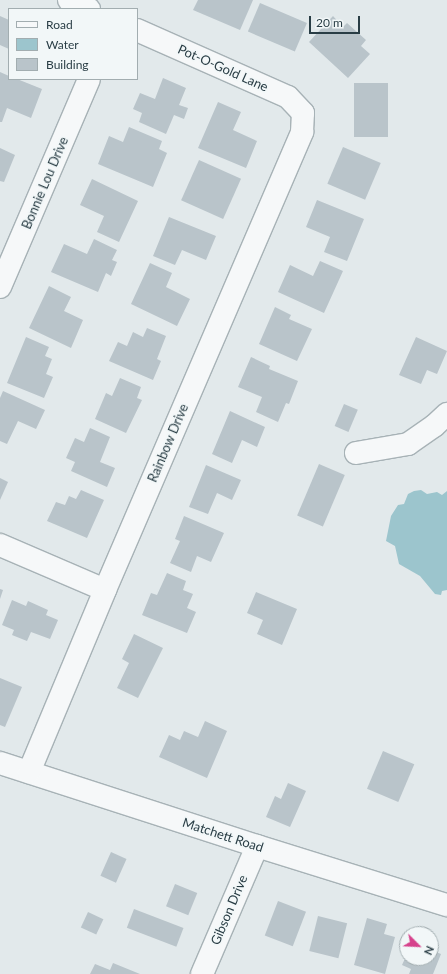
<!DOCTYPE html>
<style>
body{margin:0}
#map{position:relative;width:447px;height:974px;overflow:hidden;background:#e2e9eb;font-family:Lato,sans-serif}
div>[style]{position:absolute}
.water>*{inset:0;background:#9cc5cd}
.building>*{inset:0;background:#b9c4ca;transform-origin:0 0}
.roads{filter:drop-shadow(1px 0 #a7b2b6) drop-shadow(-1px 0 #a7b2b6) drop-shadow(0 1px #a7b2b6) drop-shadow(0 -1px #a7b2b6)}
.minor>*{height:22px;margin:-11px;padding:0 11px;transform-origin:11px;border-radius:11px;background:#f6f8f9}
span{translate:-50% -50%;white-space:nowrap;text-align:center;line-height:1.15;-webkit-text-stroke:3.5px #f2f7f8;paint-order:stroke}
.street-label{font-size:13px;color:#293d45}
.legend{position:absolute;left:8px;top:8px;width:130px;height:72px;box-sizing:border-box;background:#f2f7f8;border:1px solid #a2adb0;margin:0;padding:5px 7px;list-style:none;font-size:12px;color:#293d45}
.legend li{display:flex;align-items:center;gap:8px;height:20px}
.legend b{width:20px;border:1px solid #a2adb0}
.north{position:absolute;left:399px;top:926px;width:40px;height:40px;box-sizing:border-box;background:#f2f7f8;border:1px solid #a2adb0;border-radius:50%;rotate:114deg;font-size:11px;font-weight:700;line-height:16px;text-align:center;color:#293d45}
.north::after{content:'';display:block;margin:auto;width:14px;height:18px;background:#d6428c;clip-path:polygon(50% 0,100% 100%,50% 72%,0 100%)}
.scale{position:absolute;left:309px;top:16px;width:51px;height:18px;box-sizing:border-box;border:2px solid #293d45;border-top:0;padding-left:5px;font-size:12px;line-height:14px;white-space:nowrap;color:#293d45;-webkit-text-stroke:3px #f2f7f8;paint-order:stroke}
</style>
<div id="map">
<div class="water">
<div style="clip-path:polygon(421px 490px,427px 494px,437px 492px,442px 495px,447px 491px,447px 590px,442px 591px,441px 595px,435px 594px,420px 576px,399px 564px,395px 546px,386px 541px,391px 516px,398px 505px,404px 504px,408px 494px,414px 491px)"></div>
</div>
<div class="building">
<div style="clip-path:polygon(198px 0,253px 0,240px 30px,193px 10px)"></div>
<div style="left:260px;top:3px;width:51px;height:31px;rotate:23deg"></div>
<div style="clip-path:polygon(0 16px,9px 20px,9px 49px,0 45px)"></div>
<div style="clip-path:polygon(333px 16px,343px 27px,347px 23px,366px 40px,361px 46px,370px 54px,348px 78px,309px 42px)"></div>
<div style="clip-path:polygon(0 72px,9px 76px,9px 79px,17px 79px,42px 89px,31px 118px,7px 108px,2px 122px,0 122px)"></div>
<div style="clip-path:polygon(163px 78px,186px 88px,179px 105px,188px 108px,184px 119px,174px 115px,166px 134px,139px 122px,142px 113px,133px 109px,140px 93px,155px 99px)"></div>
<div style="left:354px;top:83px;width:34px;height:54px"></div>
<div style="clip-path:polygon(218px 102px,241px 112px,233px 130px,257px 141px,246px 168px,198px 148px)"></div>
<div style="clip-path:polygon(129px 127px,162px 141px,159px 149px,167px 153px,153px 187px,98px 164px,109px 136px,123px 142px)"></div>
<div style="left:343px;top:147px;width:41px;height:40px;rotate:23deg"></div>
<div style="clip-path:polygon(0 148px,15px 155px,4px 182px,0 181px)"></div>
<div style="left:199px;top:160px;width:46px;height:44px;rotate:24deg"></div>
<div style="clip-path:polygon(92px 179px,138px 201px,119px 242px,97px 232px,104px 216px,80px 205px)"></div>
<div style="clip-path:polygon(317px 200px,364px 219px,347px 261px,324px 252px,330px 237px,306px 227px)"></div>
<div style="clip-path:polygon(169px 217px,216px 236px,206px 260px,182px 250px,175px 265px,153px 256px)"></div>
<div style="clip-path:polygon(94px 239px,117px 250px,112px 260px,117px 262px,111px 276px,106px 273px,98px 292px,51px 272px,64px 244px,87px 254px)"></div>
<div style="clip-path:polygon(320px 261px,343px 271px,324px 313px,278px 292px,290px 265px,313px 276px)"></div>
<div style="clip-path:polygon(150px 263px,172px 273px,166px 287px,190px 299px,177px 326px,131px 304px)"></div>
<div style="clip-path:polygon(49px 286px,71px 297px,64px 311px,83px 320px,71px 348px,29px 328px)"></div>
<div style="clip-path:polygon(275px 307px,291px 315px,289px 319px,312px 329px,297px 361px,259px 344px)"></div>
<div style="clip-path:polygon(147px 328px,166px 336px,157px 359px,161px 361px,153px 380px,109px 361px,118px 342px,127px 346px,133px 332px,143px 337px)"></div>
<div style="clip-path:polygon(26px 337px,49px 347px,45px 356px,52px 359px,46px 374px,53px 377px,44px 398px,7px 383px)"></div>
<div style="clip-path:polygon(416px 337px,447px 351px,437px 374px,427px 370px,421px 384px,399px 375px)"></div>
<div style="clip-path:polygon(251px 357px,270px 366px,269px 369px,298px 381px,289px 404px,286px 403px,278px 422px,256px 412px,262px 397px,238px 387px)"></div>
<div style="clip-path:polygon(120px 378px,141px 387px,137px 398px,142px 400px,126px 433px,95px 419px,106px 393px,112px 396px)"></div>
<div style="clip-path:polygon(3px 391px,45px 410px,36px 429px,18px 421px,7px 444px,0 441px,0 398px)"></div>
<div style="left:344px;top:404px;width:15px;height:24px;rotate:23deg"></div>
<div style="clip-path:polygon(230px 411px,265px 427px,257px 447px,242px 440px,232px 463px,212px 454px)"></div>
<div style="clip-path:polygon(90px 428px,110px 437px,100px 462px,115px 468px,107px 487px,71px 471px,75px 462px,66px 458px,75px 438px,84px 442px)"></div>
<div style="left:319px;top:464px;width:28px;height:56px;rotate:23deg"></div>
<div style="clip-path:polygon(206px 465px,241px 480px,232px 500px,217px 493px,208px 514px,189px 507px)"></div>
<div style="clip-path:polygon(0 478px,8px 482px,0 500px)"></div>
<div style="clip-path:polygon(81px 490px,104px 500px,87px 538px,47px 521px,56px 502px,65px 505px,69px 496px,76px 499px)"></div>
<div style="clip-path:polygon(184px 516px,224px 533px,211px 562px,197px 556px,191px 572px,170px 563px,180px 541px,175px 539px)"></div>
<div style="clip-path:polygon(167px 573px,186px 581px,183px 590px,193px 594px,187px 608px,196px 612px,187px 633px,142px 615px,151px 593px,157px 595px)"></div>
<div style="clip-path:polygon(0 589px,3px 590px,0 599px)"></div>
<div style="clip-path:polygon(256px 592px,297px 609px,282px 645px,257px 634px,263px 620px,247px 613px)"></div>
<div style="clip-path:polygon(12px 600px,26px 606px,28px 601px,48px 610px,46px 615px,58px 620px,50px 639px,31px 632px,27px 641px,12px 635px,14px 630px,2px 625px)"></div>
<div style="clip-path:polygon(134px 634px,163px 648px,138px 698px,117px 688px,129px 663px,122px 659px)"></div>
<div style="clip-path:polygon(0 678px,22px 687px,5px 727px,0 725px)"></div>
<div style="clip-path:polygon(205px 721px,227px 731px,207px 778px,159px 757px,169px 735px,180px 740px,184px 731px,198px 737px)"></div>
<div style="left:383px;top:751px;width:34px;height:41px;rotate:23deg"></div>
<div style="clip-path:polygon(288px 783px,306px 791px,290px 827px,266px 817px,275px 796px,281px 799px)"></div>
<div style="left:111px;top:852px;width:17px;height:26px;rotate:24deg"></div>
<div style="left:175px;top:884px;width:24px;height:24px;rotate:22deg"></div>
<div style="left:278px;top:901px;width:30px;height:37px;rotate:21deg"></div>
<div style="left:134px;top:909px;width:53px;height:20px;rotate:21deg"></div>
<div style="left:88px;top:912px;width:17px;height:17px;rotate:25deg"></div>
<div style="left:318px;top:916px;width:30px;height:36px;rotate:14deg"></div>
<div style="clip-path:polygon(367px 918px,387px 924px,384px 934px,395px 937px,385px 974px,354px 965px)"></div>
<div style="clip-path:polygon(431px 950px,441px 954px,433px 974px,409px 974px,411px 969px,402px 965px,407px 954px,407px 958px,431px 958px)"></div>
<div style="clip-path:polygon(113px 963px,140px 974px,90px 974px,95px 964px,110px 970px)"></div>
</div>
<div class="roads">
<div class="minor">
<div style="left:69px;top:0;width:22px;rotate:24deg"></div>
<div style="left:0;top:287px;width:226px;rotate:-66.8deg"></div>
<div style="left:356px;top:453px;width:53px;rotate:-9.8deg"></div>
<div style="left:408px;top:444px;width:32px;rotate:-35deg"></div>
<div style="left:434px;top:426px;width:18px;rotate:-43deg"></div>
<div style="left:0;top:545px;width:114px;rotate:23.2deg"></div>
<div style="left:0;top:763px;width:270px;rotate:17.9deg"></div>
<div style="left:257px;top:846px;width:199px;rotate:17.3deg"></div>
<div style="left:29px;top:772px;width:197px;rotate:-67.3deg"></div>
<div style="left:105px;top:590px;width:499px;rotate:-66.7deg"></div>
<div style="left:302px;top:132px;width:19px;rotate:-87deg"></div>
<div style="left:303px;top:113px;width:22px;rotate:-133deg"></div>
<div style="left:288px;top:97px;width:165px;rotate:-156.1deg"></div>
<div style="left:202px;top:974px;width:139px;rotate:-66.7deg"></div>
</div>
</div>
<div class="street-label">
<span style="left:223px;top:68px;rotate:24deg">Pot-O-Gold Lane</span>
<span style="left:45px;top:183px;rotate:-67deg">Bonnie Lou Drive</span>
<span style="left:168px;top:443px;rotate:-67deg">Rainbow Drive</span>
<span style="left:223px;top:835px;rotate:18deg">Matchett Road</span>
<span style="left:229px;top:910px;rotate:-67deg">Gibson Drive</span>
</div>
<ul class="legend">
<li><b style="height:5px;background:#f6f8f9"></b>Road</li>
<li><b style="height:11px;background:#9cc5cd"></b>Water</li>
<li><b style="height:11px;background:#b9c4ca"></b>Building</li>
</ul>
<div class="north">N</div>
<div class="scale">20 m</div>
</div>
